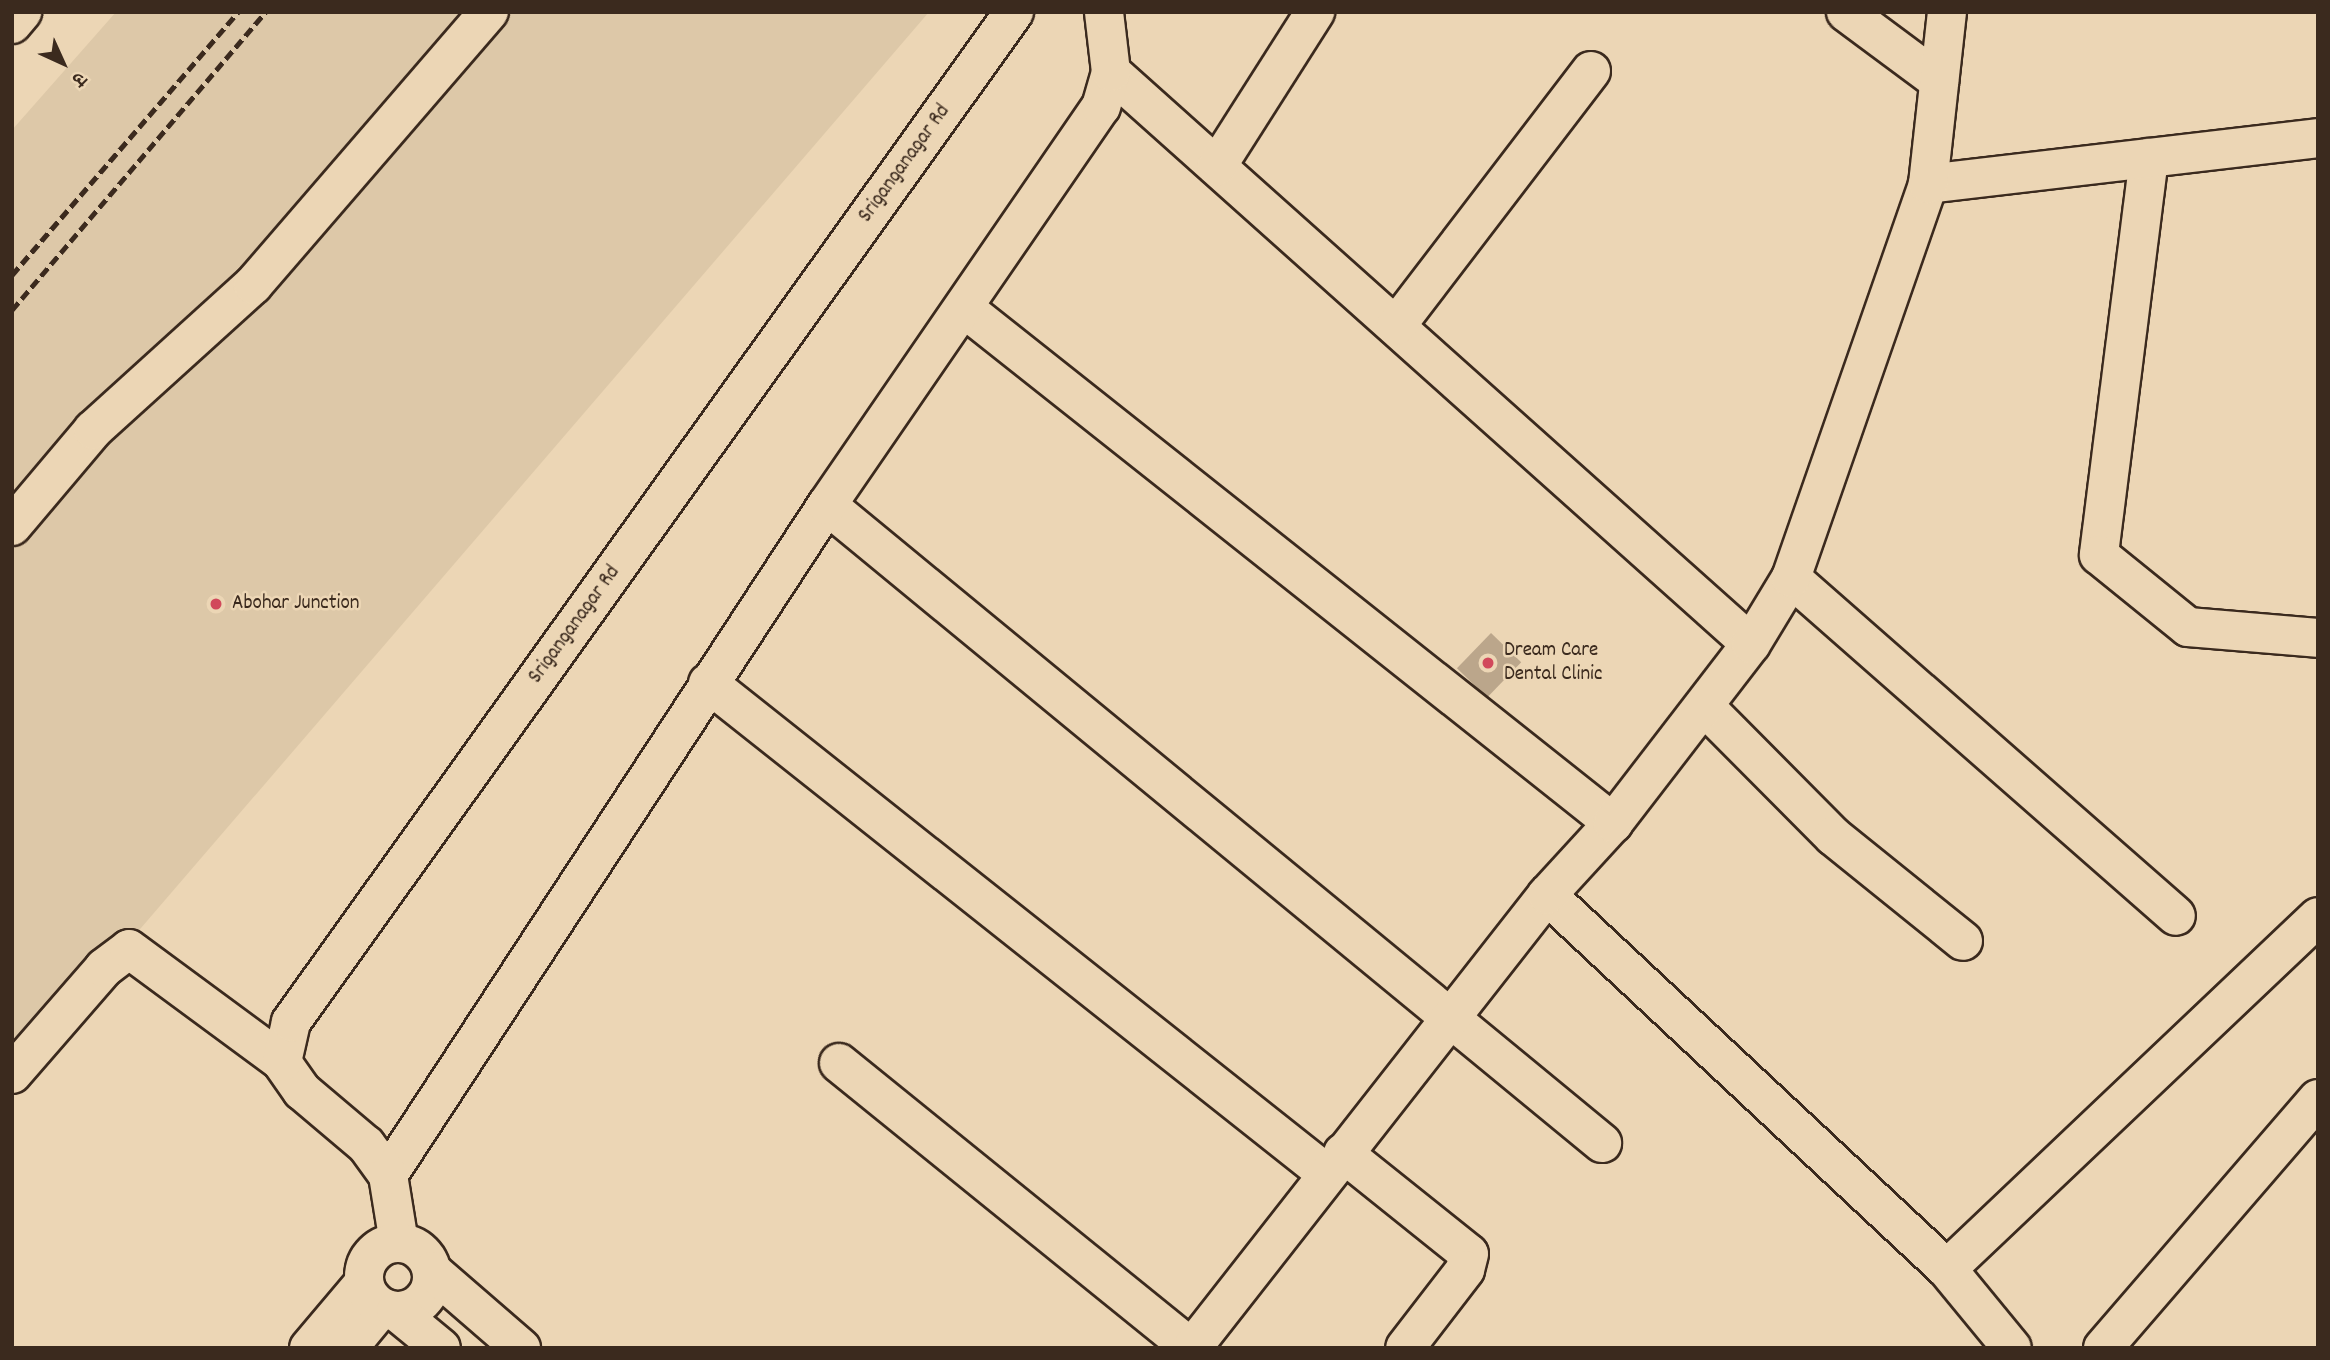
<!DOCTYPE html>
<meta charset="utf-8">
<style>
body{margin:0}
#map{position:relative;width:2330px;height:1360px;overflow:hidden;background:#ecd6b5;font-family:Dekko,"Playpen Sans Deva",sans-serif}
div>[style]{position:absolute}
.built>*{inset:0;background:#ddc8a8}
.building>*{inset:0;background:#bba68b;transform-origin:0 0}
.roads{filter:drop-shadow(2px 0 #3b2a1e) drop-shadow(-2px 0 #3b2a1e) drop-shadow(0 2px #3b2a1e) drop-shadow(0 -2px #3b2a1e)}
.minor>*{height:38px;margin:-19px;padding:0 19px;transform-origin:19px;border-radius:19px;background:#ecd6b5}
.major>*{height:38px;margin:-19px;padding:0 19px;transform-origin:19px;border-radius:19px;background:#ecd6b5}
.major>.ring{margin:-19px;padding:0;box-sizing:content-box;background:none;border:38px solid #ecd6b5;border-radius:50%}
.rail>*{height:5px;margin-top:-2.5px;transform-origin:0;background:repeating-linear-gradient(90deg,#3b2a1e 0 10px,transparent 0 15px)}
.dots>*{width:19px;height:19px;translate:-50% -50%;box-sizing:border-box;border:4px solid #ecd6b5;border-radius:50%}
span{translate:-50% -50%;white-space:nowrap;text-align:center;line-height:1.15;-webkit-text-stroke:5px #ecd6b5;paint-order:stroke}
.street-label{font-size:21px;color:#3b2a1e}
.poi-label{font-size:21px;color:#3b2a1e}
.left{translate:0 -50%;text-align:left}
.frame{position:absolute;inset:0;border:14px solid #3b2a1e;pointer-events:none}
.north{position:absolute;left:28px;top:28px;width:70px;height:70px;-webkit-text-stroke:5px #ecd6b5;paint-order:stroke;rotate:135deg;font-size:19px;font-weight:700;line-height:28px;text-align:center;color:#3b2a1e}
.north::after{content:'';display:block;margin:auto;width:24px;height:32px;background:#3b2a1e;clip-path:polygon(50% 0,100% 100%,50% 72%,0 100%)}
</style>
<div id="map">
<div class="built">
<div style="clip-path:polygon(116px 12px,929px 12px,12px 1078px,12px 130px)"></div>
</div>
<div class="building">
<div style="left:1491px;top:633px;width:42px;height:49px;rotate:44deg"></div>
</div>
<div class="roads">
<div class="minor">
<div style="left:1846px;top:12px;width:116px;rotate:36.6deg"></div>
<div style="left:12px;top:24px;width:16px;rotate:-50deg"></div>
<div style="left:1111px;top:72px;width:858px;rotate:41.79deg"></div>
<div style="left:2149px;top:158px;width:400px;rotate:97.2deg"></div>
<div style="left:2099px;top:555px;width:114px;rotate:39deg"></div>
<div style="left:2188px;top:627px;width:130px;rotate:4.8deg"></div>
<div style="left:1217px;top:166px;width:183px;rotate:-57.5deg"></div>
<div style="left:1928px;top:184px;width:393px;rotate:-6.7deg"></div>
<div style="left:964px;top:308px;width:829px;rotate:38.43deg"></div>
<div style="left:1396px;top:326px;width:321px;rotate:-52.6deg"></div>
<div style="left:827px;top:505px;width:1004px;rotate:39.46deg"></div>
<div style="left:12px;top:526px;width:126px;rotate:-49.8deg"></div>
<div style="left:93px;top:430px;width:216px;rotate:-42.2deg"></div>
<div style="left:253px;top:285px;width:361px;rotate:-49.2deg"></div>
<div style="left:1791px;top:578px;width:512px;rotate:41.28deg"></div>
<div style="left:708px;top:683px;width:790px;rotate:38.42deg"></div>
<div style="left:1704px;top:706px;width:183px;rotate:45.2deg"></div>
<div style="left:1833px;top:836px;width:167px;rotate:38.9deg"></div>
<div style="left:1547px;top:895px;width:548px;rotate:43.08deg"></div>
<div style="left:1947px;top:1269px;width:102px;rotate:50.6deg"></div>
<div style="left:839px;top:1063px;width:453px;rotate:39deg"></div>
<div style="left:12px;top:1074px;width:140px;rotate:-49deg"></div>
<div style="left:104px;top:968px;width:31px;rotate:-37deg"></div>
<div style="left:129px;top:949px;width:190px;rotate:36.4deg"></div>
<div style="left:1343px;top:1153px;width:161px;rotate:38.7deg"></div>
<div style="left:1469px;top:1254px;width:16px;rotate:104deg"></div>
<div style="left:1465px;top:1270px;width:98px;rotate:127.6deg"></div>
<div style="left:388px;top:1175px;width:801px;rotate:-56.77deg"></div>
<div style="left:827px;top:505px;width:483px;rotate:-55.5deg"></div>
<div style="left:1101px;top:107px;width:36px;rotate:-74deg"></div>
<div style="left:1111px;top:72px;width:60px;rotate:-96.7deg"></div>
<div style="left:1947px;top:1269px;width:511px;rotate:-43.49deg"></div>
<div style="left:309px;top:1348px;width:85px;rotate:-49.8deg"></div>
<div style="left:348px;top:1348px;width:53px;rotate:-50.3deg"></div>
<div style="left:1192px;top:1348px;width:576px;rotate:-51.92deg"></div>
<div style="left:1547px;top:895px;width:98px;rotate:-47.5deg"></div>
<div style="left:1613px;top:823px;width:226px;rotate:-52.4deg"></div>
<div style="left:1751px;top:644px;width:77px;rotate:-58.8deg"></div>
<div style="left:1791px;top:578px;width:417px;rotate:-70.8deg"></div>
<div style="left:1928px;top:184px;width:173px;rotate:-83.7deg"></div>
<div style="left:2103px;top:1348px;width:329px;rotate:-49.2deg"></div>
</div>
<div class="major">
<div style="left:399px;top:1243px;width:69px;rotate:-99.2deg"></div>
<div style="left:388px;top:1175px;width:37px;rotate:-126deg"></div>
<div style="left:366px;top:1145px;width:84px;rotate:-139.8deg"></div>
<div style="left:302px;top:1091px;width:35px;rotate:-125deg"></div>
<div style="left:282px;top:1062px;width:41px;rotate:-77.3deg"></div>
<div style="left:291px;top:1022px;width:1242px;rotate:-54.4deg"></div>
<div class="ring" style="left:364px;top:1243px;width:30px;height:30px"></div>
<div style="left:432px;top:1271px;width:118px;rotate:40.9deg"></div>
<div style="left:396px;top:1311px;width:58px;rotate:39.4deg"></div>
</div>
</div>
<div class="rail">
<div style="left:12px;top:275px;width:347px;rotate:-49.3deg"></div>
<div style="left:12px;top:310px;width:392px;rotate:-49.6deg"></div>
</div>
<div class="dots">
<div style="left:216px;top:604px;background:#d1495b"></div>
<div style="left:1488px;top:663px;background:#d1495b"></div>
</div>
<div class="street-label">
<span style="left:905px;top:164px;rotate:-54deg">Sriganganagar Rd</span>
<span style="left:575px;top:625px;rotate:-54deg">Sriganganagar Rd</span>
</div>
<div class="poi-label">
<span class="left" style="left:232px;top:604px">Abohar Junction</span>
<span class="left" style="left:1504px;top:663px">Dream Care<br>Dental Clinic</span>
</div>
<div class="frame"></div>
<div class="north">उ</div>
</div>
